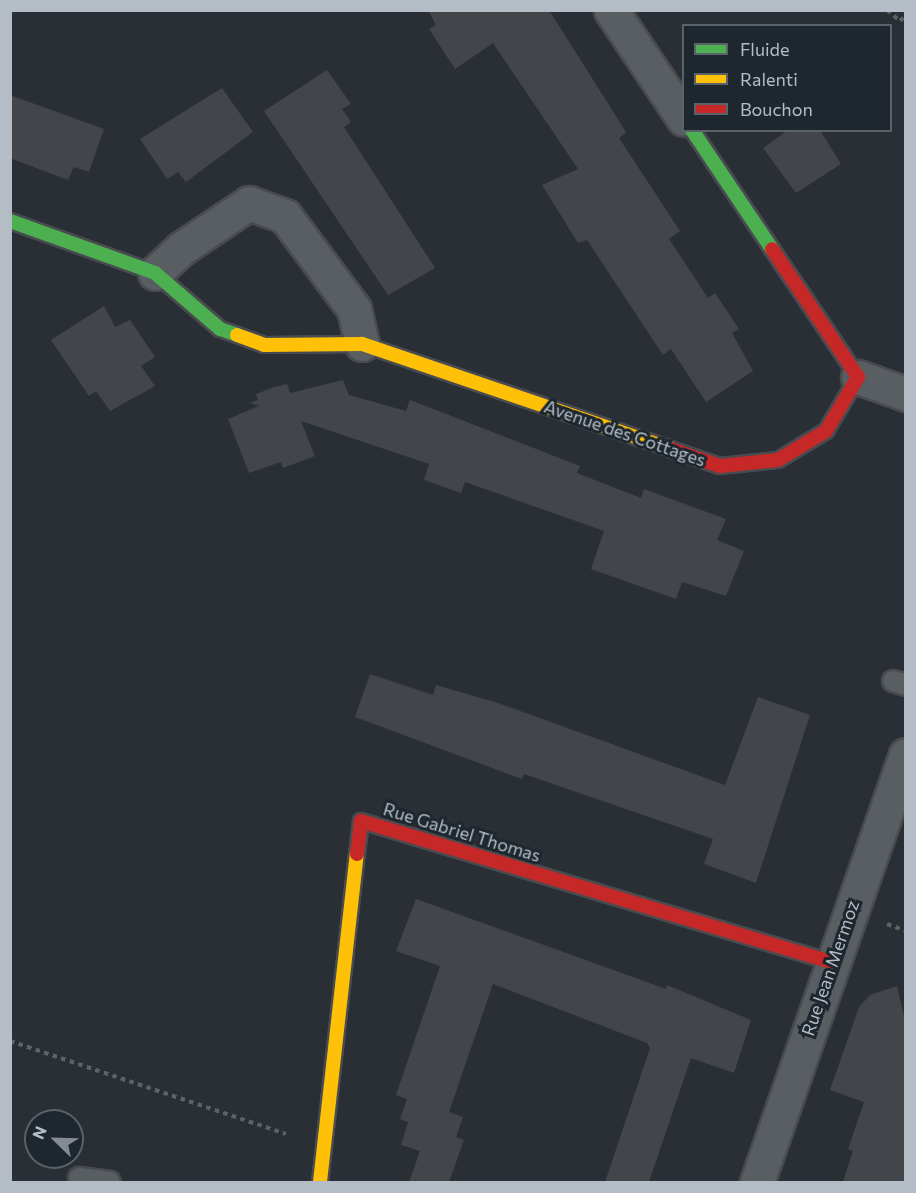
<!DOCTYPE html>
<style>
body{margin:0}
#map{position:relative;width:916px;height:1193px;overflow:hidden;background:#2a2f35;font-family:Commissioner,sans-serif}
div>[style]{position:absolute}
.building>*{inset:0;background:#42464b}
.path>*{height:4px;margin-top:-2px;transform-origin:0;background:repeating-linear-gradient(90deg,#5d6266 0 4.5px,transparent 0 9px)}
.roads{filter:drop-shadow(2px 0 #484b4f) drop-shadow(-2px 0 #484b4f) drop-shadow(0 2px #484b4f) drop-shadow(0 -2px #484b4f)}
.lane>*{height:20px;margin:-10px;padding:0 10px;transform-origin:10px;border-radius:10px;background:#595e62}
.street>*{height:33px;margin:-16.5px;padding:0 16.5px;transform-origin:16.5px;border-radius:16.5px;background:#595e62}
.fast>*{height:14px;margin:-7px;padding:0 7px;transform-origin:7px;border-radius:7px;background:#4caf50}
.slow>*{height:14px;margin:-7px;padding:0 7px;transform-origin:7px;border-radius:7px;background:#ffc107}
.jam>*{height:14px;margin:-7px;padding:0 7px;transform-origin:7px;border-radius:7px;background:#c62828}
span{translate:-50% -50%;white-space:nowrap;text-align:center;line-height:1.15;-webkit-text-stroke:6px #1e262e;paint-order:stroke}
.street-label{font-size:18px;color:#b4bcc5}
.frame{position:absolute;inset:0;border:12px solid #b4bcc5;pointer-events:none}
.legend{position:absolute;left:682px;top:24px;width:210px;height:108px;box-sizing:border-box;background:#1e262e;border:2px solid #5a626a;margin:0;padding:8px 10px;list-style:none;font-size:18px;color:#b4bcc5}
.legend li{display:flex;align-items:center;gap:12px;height:30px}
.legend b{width:30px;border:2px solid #5a626a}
.north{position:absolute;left:24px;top:1109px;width:60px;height:60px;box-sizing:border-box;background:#1e262e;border:2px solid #5a626a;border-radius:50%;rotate:293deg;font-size:16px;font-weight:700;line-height:24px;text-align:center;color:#b4bcc5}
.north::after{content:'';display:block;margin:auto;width:21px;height:27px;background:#848b93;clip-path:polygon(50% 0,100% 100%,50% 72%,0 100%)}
</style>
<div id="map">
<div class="building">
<div style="clip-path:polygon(428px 10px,549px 10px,626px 132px,619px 138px,680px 231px,669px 239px,708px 298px,715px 293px,739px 329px,732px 333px,753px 371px,706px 402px,671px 349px,663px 355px,587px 240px,578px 243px,542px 185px,578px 169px,493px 43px,455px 69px,429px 29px,436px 25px)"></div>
<div style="clip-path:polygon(327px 70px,351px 104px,342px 109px,351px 122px,344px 127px,435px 268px,388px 295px,264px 111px)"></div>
<div style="clip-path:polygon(222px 88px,253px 132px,186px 182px,178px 172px,167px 179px,140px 139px)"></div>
<div style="clip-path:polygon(10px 95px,104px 129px,89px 172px,74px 167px,68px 180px,10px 158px)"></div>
<div style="clip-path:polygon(788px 130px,820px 130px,841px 164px,796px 193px,763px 148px)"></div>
<div style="clip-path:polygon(104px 306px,115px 327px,130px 320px,155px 357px,141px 366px,155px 386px,110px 411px,96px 391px,89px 396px,51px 340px)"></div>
<div style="clip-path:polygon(343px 380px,349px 395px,406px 411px,410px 400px,580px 466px,577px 473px,641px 498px,644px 489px,726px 519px,717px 540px,744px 551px,726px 596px,682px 582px,676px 599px,591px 569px,604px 531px,465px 482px,461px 493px,424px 480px,429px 464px,301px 421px,315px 456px,283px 468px,281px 462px,249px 473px,228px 419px,259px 406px,249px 403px,258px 400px,256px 394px,274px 387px,287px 384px,290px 393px)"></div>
<div style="clip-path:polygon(370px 674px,433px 695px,436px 685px,498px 703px,725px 785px,758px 697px,810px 715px,756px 883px,704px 864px,713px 839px,524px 774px,522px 779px,355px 717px)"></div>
<div style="clip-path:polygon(416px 899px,666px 989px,667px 985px,751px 1020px,734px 1073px,691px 1058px,649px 1182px,605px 1182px,650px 1048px,647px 1043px,493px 984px,449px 1112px,463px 1117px,456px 1137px,464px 1140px,449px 1182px,409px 1182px,420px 1151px,401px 1145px,408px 1122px,400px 1119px,407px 1099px,396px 1095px,440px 966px,396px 951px)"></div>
<div style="clip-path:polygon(897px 986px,906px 1025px,906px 1182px,843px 1182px,853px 1151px,848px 1149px,864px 1102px,830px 1090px,859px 1007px,870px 995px)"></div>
</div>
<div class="path">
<div style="left:887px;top:10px;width:17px;rotate:40deg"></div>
<div style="left:900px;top:21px;width:8px;rotate:-45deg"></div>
<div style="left:887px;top:924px;width:20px;rotate:20deg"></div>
<div style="left:10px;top:1041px;width:291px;rotate:18.6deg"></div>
</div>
<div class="roads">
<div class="lane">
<div style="left:893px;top:681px;width:14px;rotate:17deg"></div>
<div style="left:79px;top:1178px;width:31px;rotate:7deg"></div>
</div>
<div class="street">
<div style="left:611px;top:10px;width:131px;rotate:56.2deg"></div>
<div style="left:155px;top:273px;width:37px;rotate:-43deg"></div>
<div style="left:182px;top:248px;width:81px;rotate:-33.9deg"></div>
<div style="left:249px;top:203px;width:38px;rotate:20deg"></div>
<div style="left:285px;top:216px;width:116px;rotate:53.4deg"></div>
<div style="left:354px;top:309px;width:36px;rotate:77deg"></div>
<div style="left:858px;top:377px;width:51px;rotate:19.5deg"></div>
<div style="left:757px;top:1182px;width:452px;rotate:-70.8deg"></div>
</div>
<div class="fast">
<div style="left:692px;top:130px;width:143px;rotate:56.1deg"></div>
<div style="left:10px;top:221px;width:154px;rotate:19.7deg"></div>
<div style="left:155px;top:273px;width:86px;rotate:40.7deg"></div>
<div style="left:220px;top:329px;width:18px;rotate:19deg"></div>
</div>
<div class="slow">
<div style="left:237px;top:335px;width:29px;rotate:20deg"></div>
<div style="left:264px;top:345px;width:98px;rotate:-0.6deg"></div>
<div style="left:362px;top:344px;width:325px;rotate:18.8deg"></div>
<div style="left:320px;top:1182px;width:330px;rotate:-83.6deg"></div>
</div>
<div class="jam">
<div style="left:670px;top:449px;width:53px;rotate:18.8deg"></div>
<div style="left:720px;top:466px;width:58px;rotate:-5.9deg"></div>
<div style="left:778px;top:460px;width:56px;rotate:-31.1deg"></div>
<div style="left:826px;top:431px;width:63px;rotate:-59.3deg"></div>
<div style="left:858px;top:377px;width:154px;rotate:-123.9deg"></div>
<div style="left:357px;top:854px;width:33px;rotate:-83deg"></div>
<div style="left:361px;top:821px;width:492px;rotate:16.7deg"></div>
</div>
</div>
<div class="street-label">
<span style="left:625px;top:433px;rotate:19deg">Avenue des Cottages</span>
<span style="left:462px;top:832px;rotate:17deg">Rue Gabriel Thomas</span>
<span style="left:830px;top:968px;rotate:-71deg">Rue Jean Mermoz</span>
</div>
<div class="frame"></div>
<ul class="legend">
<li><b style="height:8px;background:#4caf50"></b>Fluide</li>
<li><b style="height:8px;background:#ffc107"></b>Ralenti</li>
<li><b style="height:8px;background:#c62828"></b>Bouchon</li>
</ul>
<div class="north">N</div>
</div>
